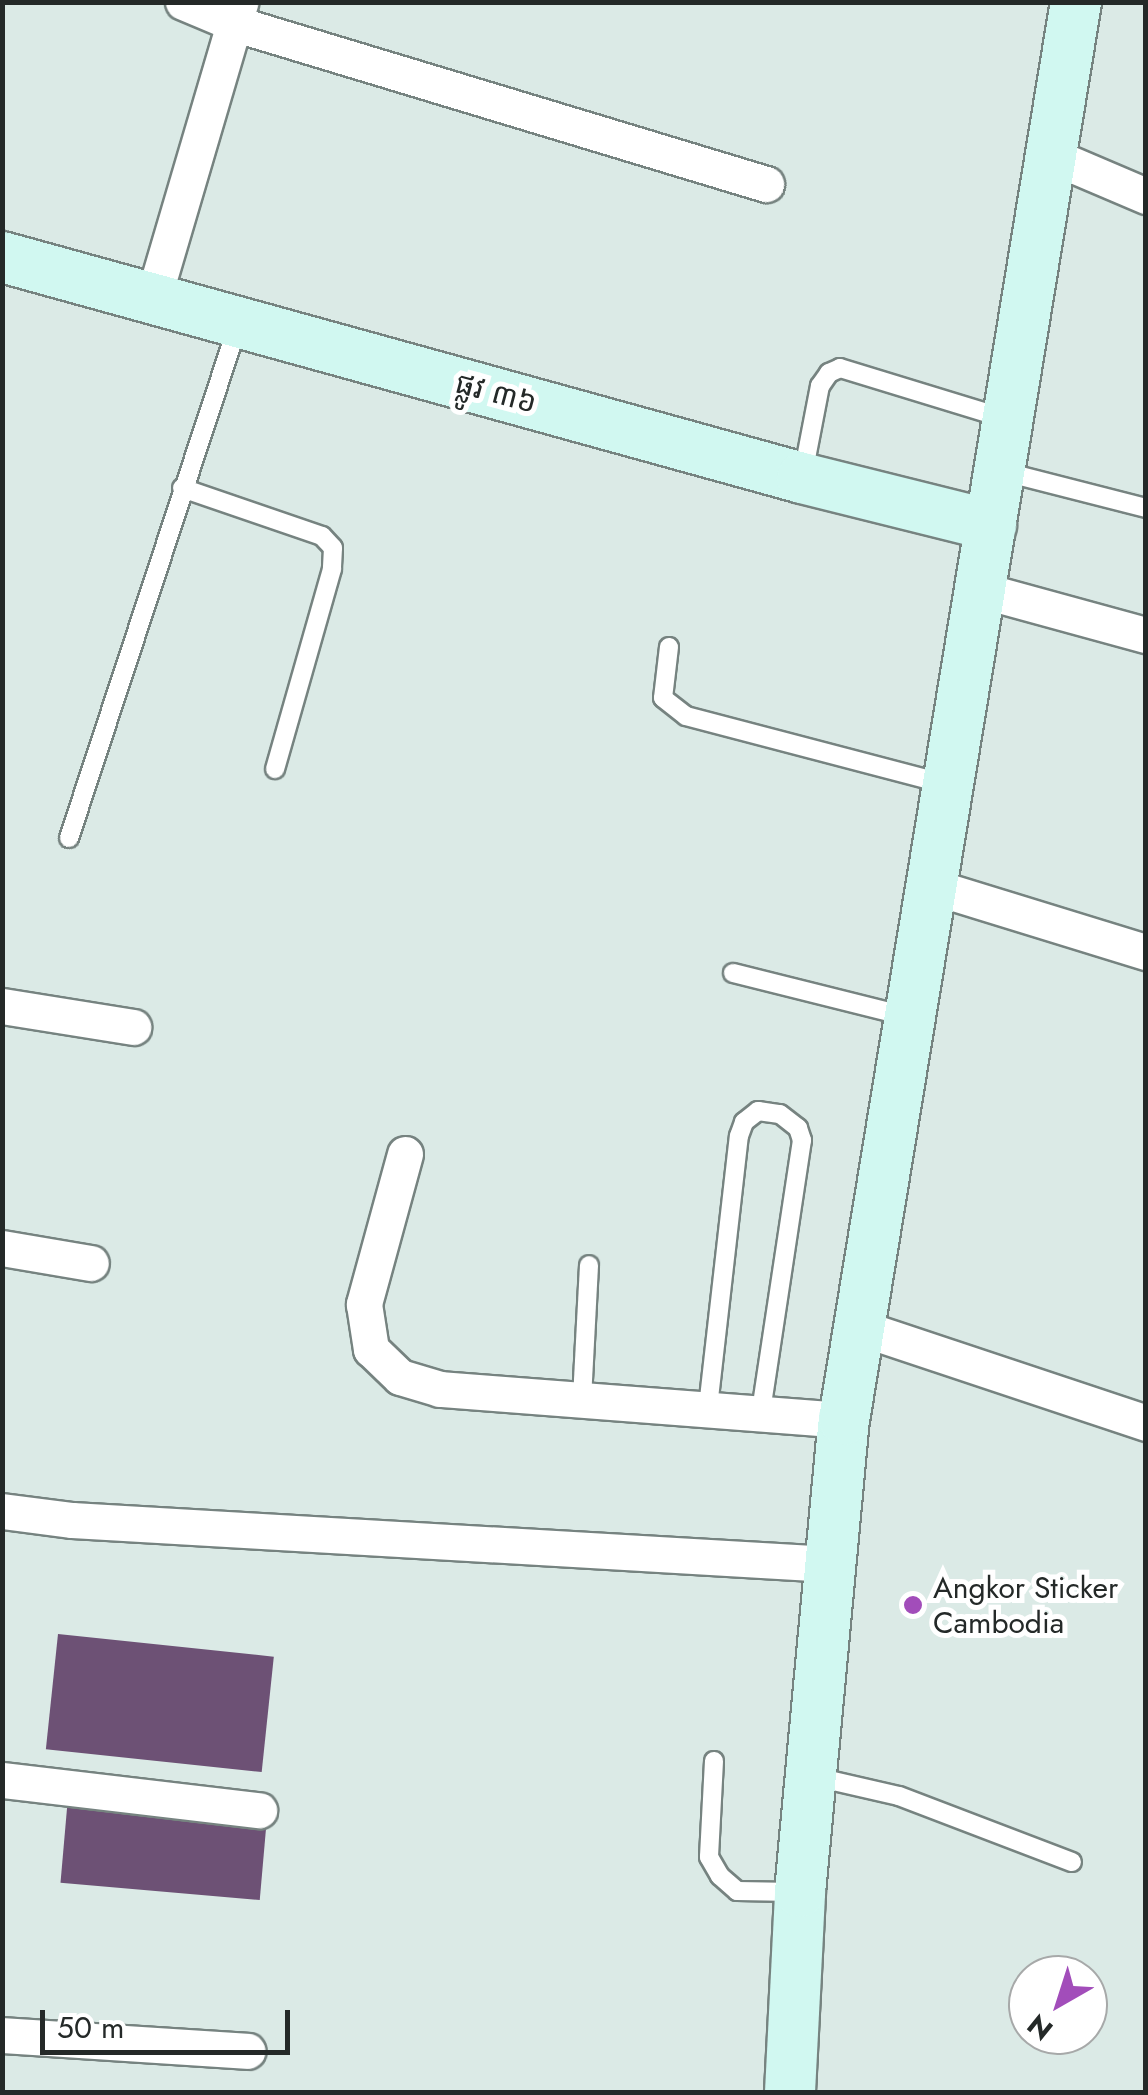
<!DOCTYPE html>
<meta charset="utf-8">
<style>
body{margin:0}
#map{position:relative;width:1148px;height:2095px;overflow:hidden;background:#dbeae6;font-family:Jost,"Noto Sans Khmer",sans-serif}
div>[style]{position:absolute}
.building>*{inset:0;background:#6d5175;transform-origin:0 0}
.roads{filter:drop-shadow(2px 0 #768380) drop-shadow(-2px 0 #768380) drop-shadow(0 2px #768380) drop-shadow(0 -2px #768380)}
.lane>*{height:18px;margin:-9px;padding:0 9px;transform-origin:9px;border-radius:9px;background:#fff}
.street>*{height:35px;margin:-17.5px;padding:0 17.5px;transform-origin:17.5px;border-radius:17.5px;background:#fff}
.secondary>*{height:50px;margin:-25px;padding:0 25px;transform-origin:25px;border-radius:25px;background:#d1f8f1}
.dots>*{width:28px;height:28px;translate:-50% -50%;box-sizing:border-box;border:5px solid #fff;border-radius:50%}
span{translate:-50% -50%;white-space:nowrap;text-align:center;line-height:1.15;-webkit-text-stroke:10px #fff;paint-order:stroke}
.street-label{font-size:30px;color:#242928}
.poi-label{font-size:30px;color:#242928}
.left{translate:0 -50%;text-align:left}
.frame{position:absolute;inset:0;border:5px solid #242928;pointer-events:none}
.north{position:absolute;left:1008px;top:1955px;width:100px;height:100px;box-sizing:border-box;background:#fff;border:2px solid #a7a9a9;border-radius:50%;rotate:219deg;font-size:28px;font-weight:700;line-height:40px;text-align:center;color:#242928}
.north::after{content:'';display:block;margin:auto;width:35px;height:45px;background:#a24dba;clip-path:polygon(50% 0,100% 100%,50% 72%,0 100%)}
.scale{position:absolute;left:40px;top:2010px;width:250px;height:45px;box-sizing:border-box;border:5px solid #242928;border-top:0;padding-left:12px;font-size:30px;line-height:35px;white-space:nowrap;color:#242928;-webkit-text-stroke:8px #fff;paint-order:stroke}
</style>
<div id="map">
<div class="building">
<div style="left:58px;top:1634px;width:217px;height:116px;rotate:6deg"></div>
<div style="left:68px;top:1797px;width:200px;height:86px;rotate:5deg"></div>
</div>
<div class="roads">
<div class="lane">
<div style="left:1001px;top:471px;width:150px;rotate:14.3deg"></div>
<div style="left:803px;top:474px;width:90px;rotate:-79.1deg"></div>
<div style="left:820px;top:386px;width:16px;rotate:-55deg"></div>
<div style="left:829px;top:373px;width:12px;rotate:-24deg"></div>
<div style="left:840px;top:368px;width:171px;rotate:17deg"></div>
<div style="left:182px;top:488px;width:148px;rotate:18.9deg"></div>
<div style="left:322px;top:536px;width:16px;rotate:47deg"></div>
<div style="left:333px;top:548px;width:21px;rotate:93deg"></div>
<div style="left:332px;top:569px;width:208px;rotate:105.9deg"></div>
<div style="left:669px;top:647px;width:51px;rotate:96.7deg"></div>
<div style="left:663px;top:698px;width:29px;rotate:38deg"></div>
<div style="left:686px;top:716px;width:269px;rotate:14.7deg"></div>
<div style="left:69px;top:838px;width:540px;rotate:-71.77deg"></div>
<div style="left:733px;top:973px;width:181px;rotate:14deg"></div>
<div style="left:582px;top:1399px;width:134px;rotate:-87deg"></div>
<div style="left:708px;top:1407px;width:273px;rotate:-83.5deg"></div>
<div style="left:739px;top:1136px;width:15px;rotate:-70deg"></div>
<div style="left:744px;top:1122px;width:18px;rotate:-38deg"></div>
<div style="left:758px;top:1111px;width:22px;rotate:8deg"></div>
<div style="left:780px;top:1114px;width:23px;rotate:38deg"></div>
<div style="left:798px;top:1128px;width:13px;rotate:72deg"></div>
<div style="left:802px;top:1140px;width:274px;rotate:98.6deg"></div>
<div style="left:714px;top:1761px;width:96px;rotate:93deg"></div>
<div style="left:709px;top:1857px;width:22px;rotate:60deg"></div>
<div style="left:720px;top:1876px;width:23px;rotate:41deg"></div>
<div style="left:737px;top:1891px;width:58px;rotate:1deg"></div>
<div style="left:816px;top:1777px;width:85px;rotate:12.9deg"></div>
<div style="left:899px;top:1796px;width:185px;rotate:20.9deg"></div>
</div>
<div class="street">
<div style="left:183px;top:2px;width:54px;rotate:22.8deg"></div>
<div style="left:233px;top:23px;width:557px;rotate:16.81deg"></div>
<div style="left:1052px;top:156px;width:102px;rotate:23.1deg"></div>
<div style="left:153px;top:299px;width:309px;rotate:-73.6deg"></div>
<div style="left:981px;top:590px;width:171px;rotate:15.3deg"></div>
<div style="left:931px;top:886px;width:225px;rotate:17.1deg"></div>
<div style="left:2px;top:1006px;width:133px;rotate:9.1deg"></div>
<div style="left:405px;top:1154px;width:156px;rotate:105.3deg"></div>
<div style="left:364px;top:1304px;width:46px;rotate:81.2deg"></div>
<div style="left:371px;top:1349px;width:40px;rotate:44deg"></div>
<div style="left:400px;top:1377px;width:42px;rotate:16.7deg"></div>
<div style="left:440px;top:1389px;width:405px;rotate:4.4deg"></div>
<div style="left:2px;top:1248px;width:90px;rotate:9.6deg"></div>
<div style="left:858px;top:1327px;width:304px;rotate:18.4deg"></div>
<div style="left:2px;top:1511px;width:71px;rotate:7.3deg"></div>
<div style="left:72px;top:1520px;width:759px;rotate:3.32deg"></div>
<div style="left:2px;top:1780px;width:259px;rotate:6.7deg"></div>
<div style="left:2px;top:2035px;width:246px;rotate:3.7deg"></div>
</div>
<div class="secondary">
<div style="left:2px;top:257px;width:830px;rotate:15.44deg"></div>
<div style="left:802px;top:478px;width:195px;rotate:14deg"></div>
<div style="left:790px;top:2092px;width:200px;rotate:-87.1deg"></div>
<div style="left:800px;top:1892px;width:474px;rotate:-84.7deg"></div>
<div style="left:844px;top:1420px;width:1437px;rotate:-80.71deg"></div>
</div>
</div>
<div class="dots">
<div style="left:913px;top:1605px;background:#a24dba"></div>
</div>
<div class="street-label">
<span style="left:496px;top:393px;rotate:15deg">ផ្លូវ ៣៦</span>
</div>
<div class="poi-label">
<span class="left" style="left:933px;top:1605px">Angkor Sticker<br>Cambodia</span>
</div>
<div class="frame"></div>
<div class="north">N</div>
<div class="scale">50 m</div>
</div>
